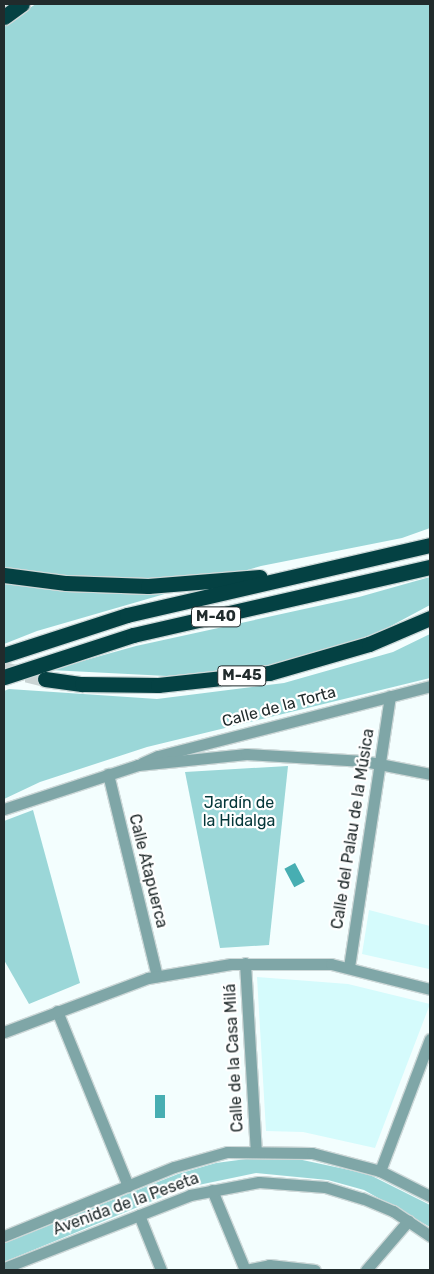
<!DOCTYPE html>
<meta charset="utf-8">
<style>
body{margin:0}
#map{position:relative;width:434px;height:1274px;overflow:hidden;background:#f3fefe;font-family:Rubik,sans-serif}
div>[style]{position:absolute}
.built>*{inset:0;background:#d5fbfc}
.green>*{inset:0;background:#9bd7d8}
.water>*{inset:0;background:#47aeb2;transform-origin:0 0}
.highway-tunnel>*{height:15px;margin-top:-7.5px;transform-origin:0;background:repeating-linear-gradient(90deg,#c9d4d4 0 15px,transparent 0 23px)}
.roads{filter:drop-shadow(1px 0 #cdd8d8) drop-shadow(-1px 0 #cdd8d8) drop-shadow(0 1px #cdd8d8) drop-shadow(0 -1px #cdd8d8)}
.minor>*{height:11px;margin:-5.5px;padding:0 5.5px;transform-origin:5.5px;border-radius:5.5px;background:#7fa6a7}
.highway>*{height:15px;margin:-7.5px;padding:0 7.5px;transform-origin:7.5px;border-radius:7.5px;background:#044143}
span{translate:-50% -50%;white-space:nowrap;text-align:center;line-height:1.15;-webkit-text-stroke:4.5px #fff;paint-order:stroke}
.shield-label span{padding:1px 4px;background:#fff;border:1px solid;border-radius:4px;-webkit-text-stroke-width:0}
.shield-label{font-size:15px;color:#212b2c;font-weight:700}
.street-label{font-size:16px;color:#212b2c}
.park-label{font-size:16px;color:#043739}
.frame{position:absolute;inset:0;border:5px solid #212b2c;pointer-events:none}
</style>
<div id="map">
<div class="built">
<div style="clip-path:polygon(369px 910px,430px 926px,429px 969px,362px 954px)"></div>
<div style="clip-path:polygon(257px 977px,348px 984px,430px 1004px,375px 1148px,303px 1132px,266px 1131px)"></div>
</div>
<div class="green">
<div style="clip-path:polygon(36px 4px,430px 4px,430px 528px,402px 538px,261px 566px,37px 631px,4px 644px,4px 24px)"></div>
<div style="clip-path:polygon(430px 577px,430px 605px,374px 635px,276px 665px,167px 676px,50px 670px,136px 646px,359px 597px)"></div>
<div style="clip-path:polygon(430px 634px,430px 678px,147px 747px,40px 782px,4px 799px,4px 691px,9px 689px,157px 699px,284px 683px,393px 652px)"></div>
<div style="clip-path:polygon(288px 766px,269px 945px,220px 948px,185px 772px)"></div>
<div style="clip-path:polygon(33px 810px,80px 983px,29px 1004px,4px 960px,4px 821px)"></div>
<div style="clip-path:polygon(254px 1158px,293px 1158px,368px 1174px,430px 1205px,430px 1227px,364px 1190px,328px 1180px,256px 1173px,184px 1188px,4px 1262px,4px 1243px,178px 1174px,216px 1163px)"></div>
</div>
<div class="water">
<div style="left:295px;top:863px;width:21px;height:12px;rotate:62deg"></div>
<div style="left:155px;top:1095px;width:10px;height:23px"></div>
</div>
<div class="highway-tunnel">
<div style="left:4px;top:669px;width:42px;rotate:13.7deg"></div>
</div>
<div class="roads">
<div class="minor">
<div style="left:142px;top:763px;width:17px;rotate:-24deg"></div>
<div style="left:158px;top:756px;width:281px;rotate:-14.4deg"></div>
<div style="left:108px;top:774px;width:208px;rotate:76.4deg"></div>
<div style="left:4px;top:809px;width:141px;rotate:-18.2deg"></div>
<div style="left:138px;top:765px;width:109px;rotate:-5.8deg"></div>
<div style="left:246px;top:754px;width:118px;rotate:3.4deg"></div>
<div style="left:364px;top:761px;width:67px;rotate:11.1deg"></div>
<div style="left:245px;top:963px;width:188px;rotate:86.7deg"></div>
<div style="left:349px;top:967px;width:274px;rotate:-81.4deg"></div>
<div style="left:57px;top:1011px;width:189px;rotate:67.9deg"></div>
<div style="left:4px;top:1032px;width:154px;rotate:-20.6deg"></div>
<div style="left:148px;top:978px;width:84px;rotate:-9.6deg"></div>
<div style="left:231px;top:964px;width:100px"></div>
<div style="left:331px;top:964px;width:102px;rotate:14.2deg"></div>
<div style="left:380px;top:1171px;width:141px;rotate:-69.3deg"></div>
<div style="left:212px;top:1190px;width:87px;rotate:67.6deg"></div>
<div style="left:139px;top:1215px;width:59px;rotate:68.2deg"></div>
<div style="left:4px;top:1236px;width:183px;rotate:-22.1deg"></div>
<div style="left:174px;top:1167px;width:55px;rotate:-15.8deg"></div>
<div style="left:227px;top:1152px;width:85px;rotate:0.7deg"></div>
<div style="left:312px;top:1153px;width:70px;rotate:14.8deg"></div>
<div style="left:380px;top:1171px;width:56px;rotate:26.6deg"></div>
<div style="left:4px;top:1268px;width:200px;rotate:-21.4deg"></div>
<div style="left:190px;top:1195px;width:70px;rotate:-10.7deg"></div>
<div style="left:259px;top:1182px;width:66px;rotate:4.3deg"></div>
<div style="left:325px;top:1187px;width:39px;rotate:17deg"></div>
<div style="left:362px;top:1198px;width:34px;rotate:23deg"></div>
<div style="left:393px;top:1211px;width:45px;rotate:34deg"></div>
<div style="left:246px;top:1270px;width:24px;rotate:-12deg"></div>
<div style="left:269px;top:1265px;width:46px;rotate:6.2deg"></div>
<div style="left:366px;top:1270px;width:65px;rotate:-49.4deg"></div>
</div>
<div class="highway">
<div style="left:4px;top:17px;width:22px;rotate:-36deg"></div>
<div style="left:4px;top:575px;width:63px;rotate:7.4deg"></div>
<div style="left:66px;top:583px;width:82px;rotate:2.1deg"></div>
<div style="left:148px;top:586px;width:112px;rotate:-4.6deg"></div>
<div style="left:4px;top:655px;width:129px;rotate:-18deg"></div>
<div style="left:127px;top:615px;width:311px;rotate:-13deg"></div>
<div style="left:4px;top:677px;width:136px;rotate:-18deg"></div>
<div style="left:133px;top:635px;width:305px;rotate:-12.9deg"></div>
<div style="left:45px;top:679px;width:37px;rotate:8deg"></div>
<div style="left:82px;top:684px;width:76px;rotate:0.8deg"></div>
<div style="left:158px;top:685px;width:112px;rotate:-6.2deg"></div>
<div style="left:269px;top:673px;width:104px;rotate:-16.2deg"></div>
<div style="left:369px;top:644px;width:66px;rotate:-23.1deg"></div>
</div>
</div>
<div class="shield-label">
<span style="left:216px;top:617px">M-40</span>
<span style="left:242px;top:676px">M-45</span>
</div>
<div class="street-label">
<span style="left:279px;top:707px;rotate:-15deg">Calle de la Torta</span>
<span style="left:353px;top:829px;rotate:-81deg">Calle del Palau de la Música</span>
<span style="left:148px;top:871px;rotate:76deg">Calle Atapuerca</span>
<span style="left:234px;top:1058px;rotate:-93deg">Calle de la Casa Milá</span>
<span style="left:126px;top:1204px;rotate:-20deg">Avenida de la Peseta</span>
</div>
<div class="park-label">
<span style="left:239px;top:812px">Jardín de<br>la Hidalga</span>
</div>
<div class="frame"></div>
</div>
